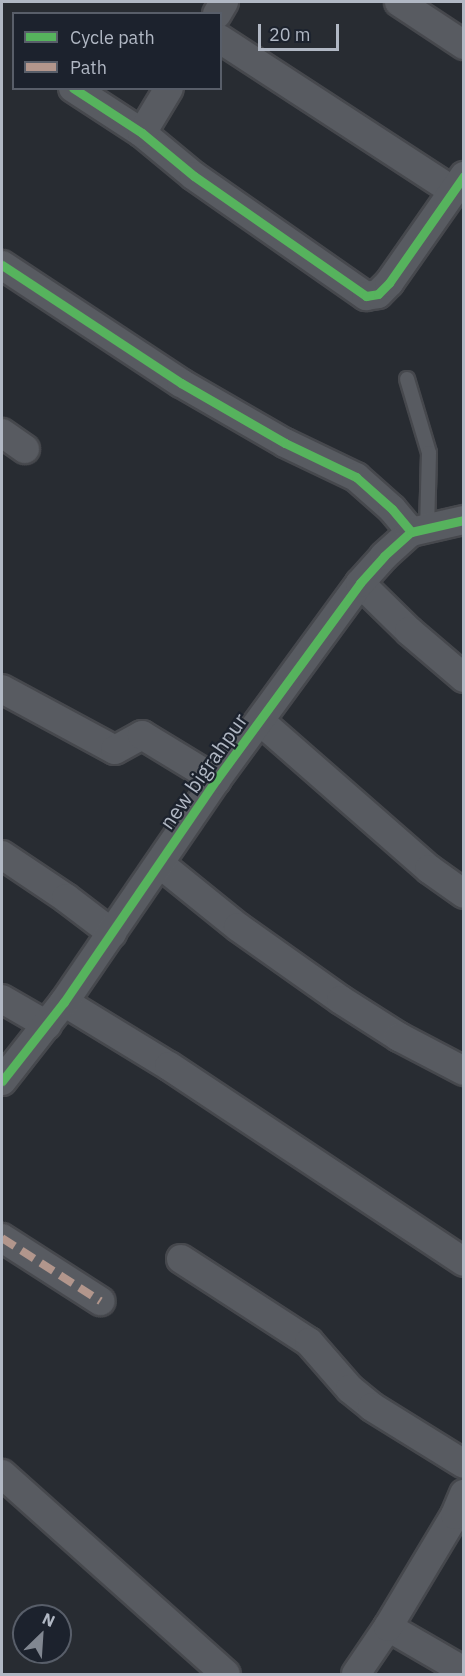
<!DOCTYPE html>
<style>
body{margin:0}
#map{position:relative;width:465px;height:1676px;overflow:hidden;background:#282c32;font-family:"IBM Plex Sans",sans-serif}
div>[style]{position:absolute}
.roads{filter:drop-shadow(2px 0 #46484d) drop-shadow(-2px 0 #46484d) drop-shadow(0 2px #46484d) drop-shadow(0 -2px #46484d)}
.service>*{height:14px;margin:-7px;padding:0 7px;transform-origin:7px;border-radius:7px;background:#585b61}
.minor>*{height:28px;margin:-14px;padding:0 14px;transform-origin:14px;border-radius:14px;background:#585b61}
.quiet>*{height:8px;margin-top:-4px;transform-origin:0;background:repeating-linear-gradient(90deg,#b2968c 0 15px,transparent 0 23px)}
.cycleway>*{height:9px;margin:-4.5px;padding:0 4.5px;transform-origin:4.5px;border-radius:4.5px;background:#56b35d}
span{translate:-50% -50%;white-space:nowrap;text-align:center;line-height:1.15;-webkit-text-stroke:4.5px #1c222d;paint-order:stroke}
.street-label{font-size:21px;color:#b1b8c4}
.frame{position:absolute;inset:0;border:3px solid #b1b8c4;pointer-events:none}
.legend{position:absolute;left:12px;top:12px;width:210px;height:78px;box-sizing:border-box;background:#1c222d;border:2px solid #585e69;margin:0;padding:8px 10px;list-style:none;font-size:18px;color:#b1b8c4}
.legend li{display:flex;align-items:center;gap:12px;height:30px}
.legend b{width:30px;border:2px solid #585e69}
.north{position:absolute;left:12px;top:1604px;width:60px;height:60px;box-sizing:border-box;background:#1c222d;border:2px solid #585e69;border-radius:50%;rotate:25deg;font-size:16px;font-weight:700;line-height:24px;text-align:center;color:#b1b8c4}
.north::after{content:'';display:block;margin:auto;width:21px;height:27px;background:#818791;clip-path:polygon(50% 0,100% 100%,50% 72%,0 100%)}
.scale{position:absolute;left:258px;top:24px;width:81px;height:27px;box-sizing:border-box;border:3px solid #b1b8c4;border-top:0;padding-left:8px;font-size:18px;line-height:21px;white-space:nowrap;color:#b1b8c4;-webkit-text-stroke:4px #1c222d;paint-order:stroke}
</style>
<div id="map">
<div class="roads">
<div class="service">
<div style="left:407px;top:379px;width:77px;rotate:73.4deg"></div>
<div style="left:429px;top:453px;width:74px;rotate:91.5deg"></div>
</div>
<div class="minor">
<div style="left:399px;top:2px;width:78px;rotate:33.5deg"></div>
<div style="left:217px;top:14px;width:14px;rotate:-60deg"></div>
<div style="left:220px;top:39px;width:278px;rotate:33.1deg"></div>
<div style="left:73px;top:88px;width:82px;rotate:33.1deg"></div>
<div style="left:142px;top:133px;width:67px;rotate:39.6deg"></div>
<div style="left:194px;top:176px;width:210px;rotate:34.9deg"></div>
<div style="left:366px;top:296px;width:12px;rotate:-9deg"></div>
<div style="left:378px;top:294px;width:16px;rotate:-45deg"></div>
<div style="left:389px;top:283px;width:131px;rotate:-55deg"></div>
<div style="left:142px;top:133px;width:52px;rotate:-59deg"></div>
<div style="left:2px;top:265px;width:214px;rotate:33.4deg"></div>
<div style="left:181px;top:383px;width:120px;rotate:30deg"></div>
<div style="left:285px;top:443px;width:79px;rotate:25.6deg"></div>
<div style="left:356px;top:477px;width:48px;rotate:41.6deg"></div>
<div style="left:392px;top:509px;width:30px;rotate:50deg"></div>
<div style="left:2px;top:433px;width:28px;rotate:35deg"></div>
<div style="left:360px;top:583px;width:69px;rotate:44.4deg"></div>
<div style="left:409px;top:631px;width:72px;rotate:40.5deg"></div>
<div style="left:2px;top:689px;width:128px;rotate:28.4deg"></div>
<div style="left:115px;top:750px;width:31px;rotate:-29deg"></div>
<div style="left:142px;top:735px;width:87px;rotate:31.3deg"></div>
<div style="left:260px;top:721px;width:225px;rotate:41.2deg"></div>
<div style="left:429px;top:869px;width:43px;rotate:35.5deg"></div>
<div style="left:2px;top:855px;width:77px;rotate:33.9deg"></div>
<div style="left:66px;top:898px;width:58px;rotate:37.3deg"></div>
<div style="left:160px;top:864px;width:100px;rotate:38.9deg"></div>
<div style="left:238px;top:927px;width:126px;rotate:35.3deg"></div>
<div style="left:341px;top:1000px;width:69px;rotate:32.5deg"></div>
<div style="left:399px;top:1037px;width:73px;rotate:27.6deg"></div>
<div style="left:2px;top:999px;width:52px;rotate:30deg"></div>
<div style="left:64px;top:1002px;width:123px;rotate:31.4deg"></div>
<div style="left:169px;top:1066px;width:354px;rotate:33.6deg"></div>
<div style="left:2px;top:1081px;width:100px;rotate:-51.9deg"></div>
<div style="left:64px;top:1002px;width:269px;rotate:-55.6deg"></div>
<div style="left:216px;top:780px;width:244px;rotate:-53.8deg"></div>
<div style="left:360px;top:583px;width:36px;rotate:-48deg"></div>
<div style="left:384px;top:556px;width:36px;rotate:-42deg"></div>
<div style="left:411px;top:532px;width:54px;rotate:-12.8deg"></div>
<div style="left:2px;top:1238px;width:117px;rotate:32.7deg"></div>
<div style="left:181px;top:1259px;width:153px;rotate:33deg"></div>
<div style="left:309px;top:1342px;width:62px;rotate:48.9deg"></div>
<div style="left:350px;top:1389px;width:28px;rotate:39deg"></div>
<div style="left:372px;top:1407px;width:108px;rotate:31.8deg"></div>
<div style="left:2px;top:1474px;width:300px;rotate:41.8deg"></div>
<div style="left:388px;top:1627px;width:88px;rotate:30.1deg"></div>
<div style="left:356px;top:1674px;width:57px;rotate:-55.8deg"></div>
<div style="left:388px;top:1627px;width:131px;rotate:-59.1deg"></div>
<div style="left:455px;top:1515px;width:23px;rotate:-67deg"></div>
</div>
</div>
<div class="quiet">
<div style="left:2px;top:1238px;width:117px;rotate:32.7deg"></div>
</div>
<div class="cycleway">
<div style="left:73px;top:88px;width:82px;rotate:33.1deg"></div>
<div style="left:142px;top:133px;width:67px;rotate:39.6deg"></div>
<div style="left:194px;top:176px;width:210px;rotate:34.9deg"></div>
<div style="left:366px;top:296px;width:12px;rotate:-9deg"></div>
<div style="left:378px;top:294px;width:16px;rotate:-45deg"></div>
<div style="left:389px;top:283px;width:131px;rotate:-55deg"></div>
<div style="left:2px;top:265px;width:214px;rotate:33.4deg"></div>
<div style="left:181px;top:383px;width:120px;rotate:30deg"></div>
<div style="left:285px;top:443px;width:79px;rotate:25.6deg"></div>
<div style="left:356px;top:477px;width:48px;rotate:41.6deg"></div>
<div style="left:392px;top:509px;width:30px;rotate:50deg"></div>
<div style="left:2px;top:1081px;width:100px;rotate:-51.9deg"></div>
<div style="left:64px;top:1002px;width:269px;rotate:-55.6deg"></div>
<div style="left:216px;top:780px;width:244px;rotate:-53.8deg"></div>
<div style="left:360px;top:583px;width:36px;rotate:-48deg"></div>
<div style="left:384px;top:556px;width:36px;rotate:-42deg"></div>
<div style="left:411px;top:532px;width:54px;rotate:-12.8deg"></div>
</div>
<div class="street-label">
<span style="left:203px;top:771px;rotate:-55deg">new bigrahpur</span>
</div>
<div class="frame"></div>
<ul class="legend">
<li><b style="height:8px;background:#56b35d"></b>Cycle path</li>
<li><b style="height:8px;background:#b2968c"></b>Path</li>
</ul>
<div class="north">N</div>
<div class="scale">20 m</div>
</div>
